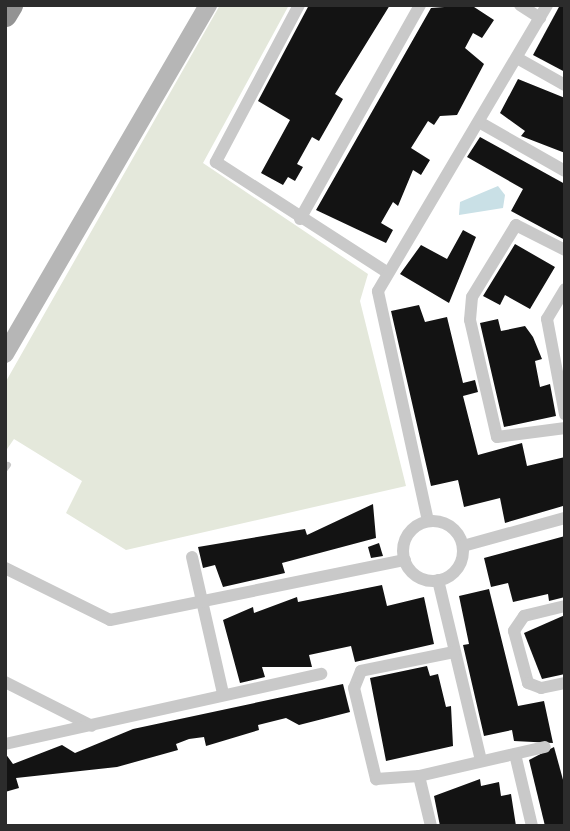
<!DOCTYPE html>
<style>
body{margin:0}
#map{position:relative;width:570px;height:831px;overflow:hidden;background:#fff;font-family:"PT Sans Narrow",sans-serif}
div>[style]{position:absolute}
.green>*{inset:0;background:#e4e8db}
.water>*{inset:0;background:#c9e0e6}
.building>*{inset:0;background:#131313}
.lane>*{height:6px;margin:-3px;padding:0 3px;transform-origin:3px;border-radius:3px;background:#c9c9c9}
.street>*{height:12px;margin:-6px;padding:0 6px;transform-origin:6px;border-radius:6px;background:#c9c9c9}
.street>.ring{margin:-6px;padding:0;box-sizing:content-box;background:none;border:12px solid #c9c9c9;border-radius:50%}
.secondary>*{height:18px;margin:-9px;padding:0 9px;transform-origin:9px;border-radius:9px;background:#b6b6b6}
.highway>*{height:23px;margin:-11.5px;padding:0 11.5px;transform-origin:11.5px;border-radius:11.5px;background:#939393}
span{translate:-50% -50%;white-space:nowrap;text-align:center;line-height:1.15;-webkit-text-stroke:7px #fff;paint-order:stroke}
.frame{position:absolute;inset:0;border:7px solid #2c2c2c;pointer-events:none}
</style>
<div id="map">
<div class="green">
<div style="clip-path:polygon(220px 5px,289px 5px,203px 163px,368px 274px,360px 301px,406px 486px,126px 550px,66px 513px,82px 481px,14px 439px,5px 452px,5px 383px)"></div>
</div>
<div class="water">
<div style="clip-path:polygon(498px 186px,505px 195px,503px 208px,459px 215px,460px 202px)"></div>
</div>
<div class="building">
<div style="clip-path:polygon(309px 5px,390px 5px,335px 94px,343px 99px,319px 141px,312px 137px,297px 164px,303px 167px,295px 181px,288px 177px,283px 185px,261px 173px,290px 120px,258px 101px)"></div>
<div style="clip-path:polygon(471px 5px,494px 20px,482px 38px,473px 33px,465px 48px,484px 64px,457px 115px,440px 116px,434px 125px,428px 121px,411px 148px,430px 160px,421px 175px,413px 170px,398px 206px,393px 202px,381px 223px,393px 230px,386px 243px,316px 210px,431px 8px)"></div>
<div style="clip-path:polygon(560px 5px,565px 5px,565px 72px,533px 55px)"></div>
<div style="clip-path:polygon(518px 79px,565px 98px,565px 153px,521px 136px,525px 131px,500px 113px)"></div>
<div style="clip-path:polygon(480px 137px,565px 184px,565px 240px,511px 211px,523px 189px,467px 157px)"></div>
<div style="clip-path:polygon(463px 230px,476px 237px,449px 303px,400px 274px,421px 245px,447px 259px)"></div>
<div style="clip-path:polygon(515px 244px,555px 267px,530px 309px,505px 295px,500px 305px,483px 296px)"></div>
<div style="clip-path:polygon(419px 305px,425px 322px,447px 317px,463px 383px,475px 380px,478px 392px,463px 396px,478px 455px,522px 443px,527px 466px,565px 457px,563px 506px,505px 523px,500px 498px,464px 507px,458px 480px,431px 486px,391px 311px)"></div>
<div style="clip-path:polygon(498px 319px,501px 331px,525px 326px,533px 337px,542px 359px,535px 361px,540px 387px,550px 384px,556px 416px,504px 427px,480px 323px)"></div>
<div style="clip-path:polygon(373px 504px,376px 538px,282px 563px,285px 573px,223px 587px,215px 565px,203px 568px,198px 547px,305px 529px,307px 535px)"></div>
<div style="clip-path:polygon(565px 536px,565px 597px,549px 601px,548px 594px,513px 602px,508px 583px,491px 587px,484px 558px)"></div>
<div style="clip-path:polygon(379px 543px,383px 556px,371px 558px,368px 547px)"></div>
<div style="clip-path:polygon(382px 585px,387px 606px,424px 597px,434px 644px,355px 662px,351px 646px,309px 655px,312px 667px,262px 667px,265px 677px,240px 683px,223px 620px,253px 607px,254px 613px,297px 597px,298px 602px)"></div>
<div style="clip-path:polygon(489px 589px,518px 706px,544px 701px,553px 743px,514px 741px,512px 730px,484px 736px,463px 645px,469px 644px,459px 596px)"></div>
<div style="clip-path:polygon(565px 615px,565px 674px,542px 679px,524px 633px)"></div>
<div style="clip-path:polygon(427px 666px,430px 676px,438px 674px,446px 707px,451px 706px,453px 746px,386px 761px,370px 678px)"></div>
<div style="clip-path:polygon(343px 684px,350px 712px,299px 725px,286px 718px,258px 725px,259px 730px,206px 746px,204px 737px,189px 739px,176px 744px,178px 750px,117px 767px,16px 778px,19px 788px,5px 792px,5px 753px,13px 764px,62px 745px,75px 753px,133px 729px)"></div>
<div style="clip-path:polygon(554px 747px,565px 787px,565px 826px,545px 826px,529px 760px)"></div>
<div style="clip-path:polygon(480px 779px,481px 786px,499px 782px,501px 796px,511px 794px,516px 826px,440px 826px,434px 796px)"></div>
</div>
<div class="lane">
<div style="left:5px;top:469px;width:5px;rotate:-53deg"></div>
</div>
<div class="street">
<div style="left:299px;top:5px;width:178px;rotate:117.9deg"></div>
<div style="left:216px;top:162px;width:203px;rotate:32.8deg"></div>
<div style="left:520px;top:5px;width:24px;rotate:33deg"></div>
<div style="left:517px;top:58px;width:55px;rotate:29.4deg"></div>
<div style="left:479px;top:122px;width:99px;rotate:29.7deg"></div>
<div style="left:300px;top:219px;width:245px;rotate:-60.7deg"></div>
<div style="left:565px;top:250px;width:55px;rotate:-153deg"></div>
<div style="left:516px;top:225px;width:84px;rotate:121.4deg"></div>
<div style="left:472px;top:297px;width:23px;rotate:95deg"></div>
<div style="left:470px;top:320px;width:120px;rotate:77deg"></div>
<div style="left:497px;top:437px;width:69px;rotate:-7.5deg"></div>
<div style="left:565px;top:289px;width:35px;rotate:121deg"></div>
<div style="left:547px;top:319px;width:97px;rotate:79.3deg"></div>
<div style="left:428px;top:521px;width:235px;rotate:-102.3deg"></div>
<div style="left:378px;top:291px;width:332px;rotate:-59.4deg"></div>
<div class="ring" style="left:403px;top:521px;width:48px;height:48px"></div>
<div style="left:463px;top:546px;width:106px;rotate:-15.4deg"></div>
<div style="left:192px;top:557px;width:140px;rotate:77.2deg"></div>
<div style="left:5px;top:568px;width:117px;rotate:26.3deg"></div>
<div style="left:110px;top:620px;width:301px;rotate:-11.5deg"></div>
<div style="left:438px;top:580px;width:186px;rotate:76.6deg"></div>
<div style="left:565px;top:606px;width:42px;rotate:166.3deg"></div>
<div style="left:524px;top:616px;width:18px;rotate:124deg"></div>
<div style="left:514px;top:631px;width:54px;rotate:74.9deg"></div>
<div style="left:528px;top:683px;width:14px;rotate:21deg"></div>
<div style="left:541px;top:688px;width:25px;rotate:-12deg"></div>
<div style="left:454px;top:652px;width:95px;rotate:168.5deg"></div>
<div style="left:361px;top:671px;width:18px;rotate:112deg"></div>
<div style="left:354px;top:688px;width:94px;rotate:76.4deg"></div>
<div style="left:376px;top:779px;width:43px;rotate:-4deg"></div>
<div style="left:419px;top:776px;width:129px;rotate:-13deg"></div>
<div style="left:5px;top:682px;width:97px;rotate:26.8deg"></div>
<div style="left:5px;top:744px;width:324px;rotate:-12.5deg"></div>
<div style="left:515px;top:754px;width:74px;rotate:76.7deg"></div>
<div style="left:419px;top:776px;width:51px;rotate:76.5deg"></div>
</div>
<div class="secondary">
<div style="left:5px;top:354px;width:404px;rotate:-59.8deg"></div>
</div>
<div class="highway">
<div style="left:5px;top:15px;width:12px;rotate:-59deg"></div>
</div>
<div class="frame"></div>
</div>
